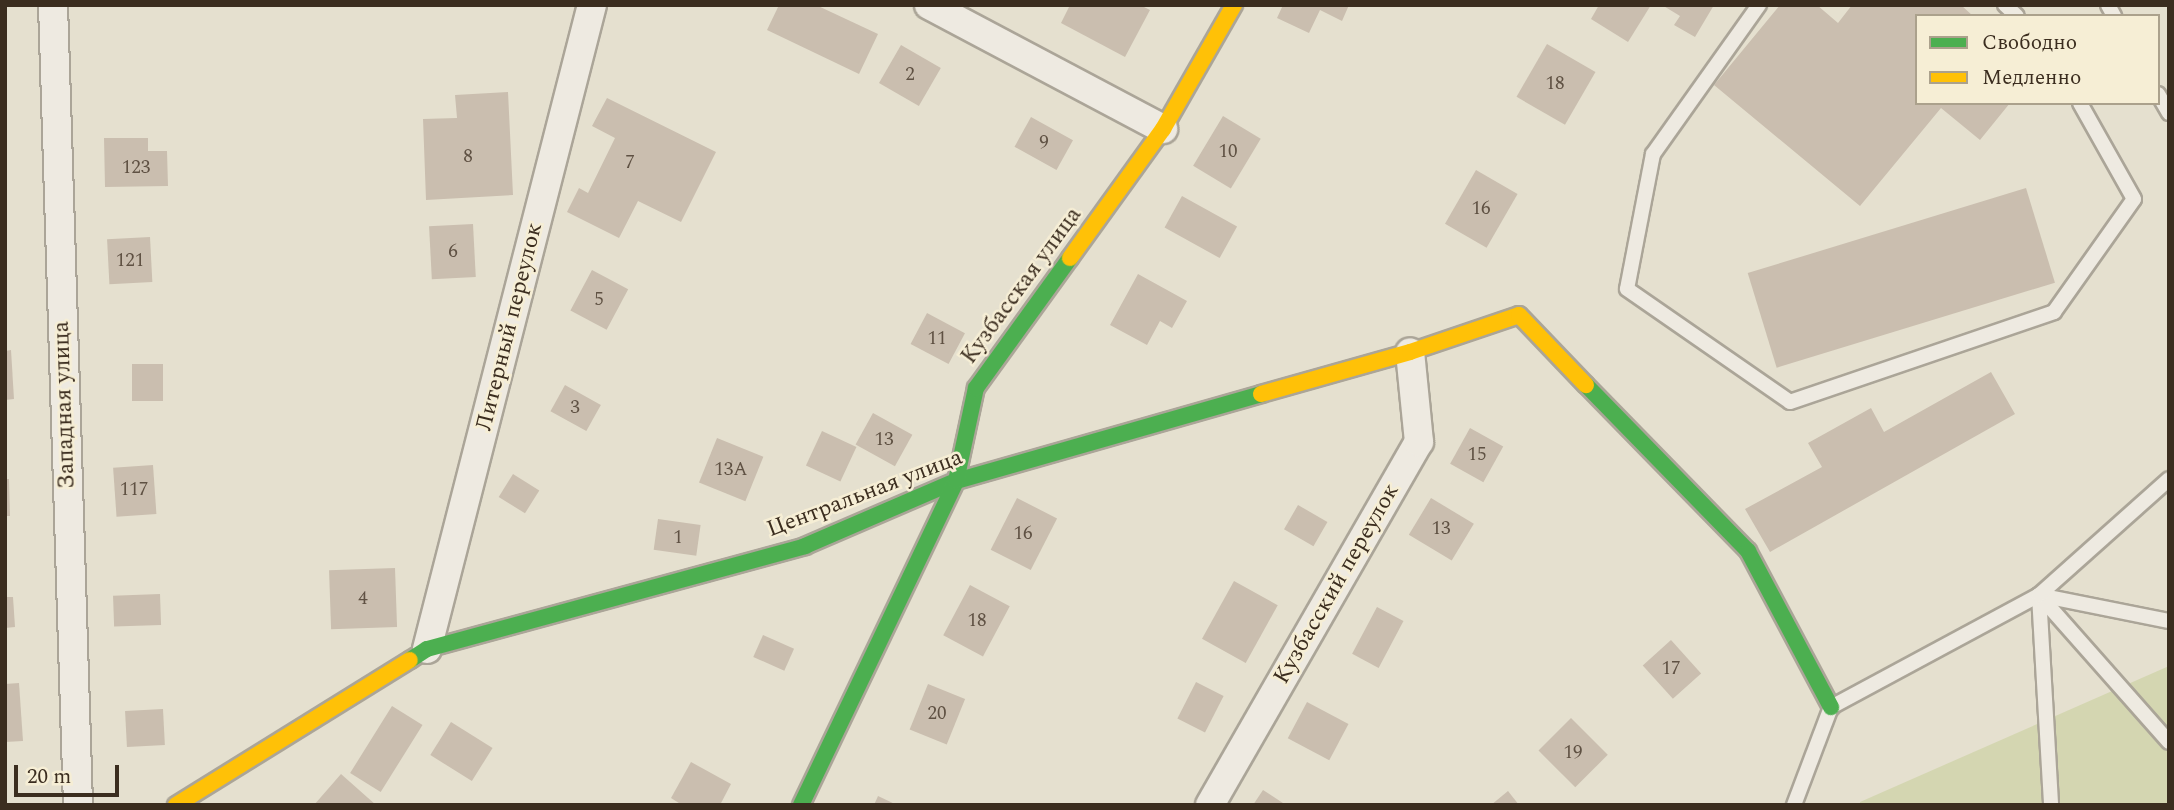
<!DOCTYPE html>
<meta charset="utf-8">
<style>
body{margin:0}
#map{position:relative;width:2174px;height:810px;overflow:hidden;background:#e5e0cf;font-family:Spectral,serif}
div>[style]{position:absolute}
.green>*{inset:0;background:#d4d6b1}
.building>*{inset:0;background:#cabeaf;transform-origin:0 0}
.roads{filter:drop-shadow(2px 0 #aba598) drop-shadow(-2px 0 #aba598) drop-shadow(0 2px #aba598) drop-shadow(0 -2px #aba598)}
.lane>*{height:14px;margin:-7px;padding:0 7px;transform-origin:7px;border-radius:7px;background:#eeeae1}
.street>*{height:28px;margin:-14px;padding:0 14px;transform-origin:14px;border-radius:14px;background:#eeeae1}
.fast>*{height:16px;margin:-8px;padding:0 8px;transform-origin:8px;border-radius:8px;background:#4caf50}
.slow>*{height:16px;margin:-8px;padding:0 8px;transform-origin:8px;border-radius:8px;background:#ffc107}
span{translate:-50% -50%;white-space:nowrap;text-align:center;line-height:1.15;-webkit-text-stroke:5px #f6eed5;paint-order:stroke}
.number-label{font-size:19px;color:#5f5143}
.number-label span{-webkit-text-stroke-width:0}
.street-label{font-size:23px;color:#3b2d1f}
.frame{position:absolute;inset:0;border:7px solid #3b2d1f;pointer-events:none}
.legend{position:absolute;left:1915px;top:14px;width:245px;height:91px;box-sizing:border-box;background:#f6eed5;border:2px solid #aba18c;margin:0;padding:9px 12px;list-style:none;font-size:21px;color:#3b2d1f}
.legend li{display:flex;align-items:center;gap:14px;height:35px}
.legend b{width:35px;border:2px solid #aba18c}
.scale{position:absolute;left:14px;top:765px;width:105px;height:32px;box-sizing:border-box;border:4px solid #3b2d1f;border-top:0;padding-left:9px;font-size:21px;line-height:24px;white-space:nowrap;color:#3b2d1f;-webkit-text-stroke:5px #f6eed5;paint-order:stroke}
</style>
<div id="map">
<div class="green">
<div style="clip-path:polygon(2169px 666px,2169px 805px,1860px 805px,1860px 802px)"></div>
</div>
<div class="building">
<div style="clip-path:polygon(779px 5px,816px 5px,878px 34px,859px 74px,767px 30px)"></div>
<div style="clip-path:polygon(1070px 5px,1140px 5px,1150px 10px,1125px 57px,1061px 23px)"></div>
<div style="clip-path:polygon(1283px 5px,1349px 5px,1342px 21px,1320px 10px,1309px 33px,1277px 18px)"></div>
<div style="clip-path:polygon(1599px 5px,1651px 5px,1628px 42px,1591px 19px)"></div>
<div style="clip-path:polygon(1662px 5px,1714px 5px,1695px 37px,1674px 25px,1680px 16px)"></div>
<div style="clip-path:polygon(1780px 5px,1817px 5px,1838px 23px,1852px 5px,1961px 5px,1973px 16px,1917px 16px,1917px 103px,2010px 103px,1980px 140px,1941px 108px,1860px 206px,1714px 85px)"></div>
<div style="left:1547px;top:44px;width:56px;height:61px;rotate:30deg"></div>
<div style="left:901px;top:45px;width:46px;height:44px;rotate:30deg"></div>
<div style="clip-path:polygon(508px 92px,513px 195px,426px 200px,423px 119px,457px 118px,455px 95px)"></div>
<div style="clip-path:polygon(607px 98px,716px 152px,681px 222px,638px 201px,619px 238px,567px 212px,579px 188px,588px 193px,615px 138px,592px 126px)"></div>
<div style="left:1223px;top:116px;width:44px;height:58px;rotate:31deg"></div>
<div style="left:1031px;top:117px;width:48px;height:34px;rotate:29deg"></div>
<div style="clip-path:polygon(104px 138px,148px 138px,148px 151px,167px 151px,168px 186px,105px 187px)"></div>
<div style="left:1476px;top:170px;width:48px;height:62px;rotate:30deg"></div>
<div style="left:2026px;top:188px;width:99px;height:291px;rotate:73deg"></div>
<div style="left:1182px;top:196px;width:63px;height:36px;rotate:29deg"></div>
<div style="left:473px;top:224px;width:53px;height:44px;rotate:87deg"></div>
<div style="left:150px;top:237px;width:45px;height:43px;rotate:87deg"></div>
<div style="left:592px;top:270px;width:41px;height:46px;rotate:28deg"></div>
<div style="clip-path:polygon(1138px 274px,1187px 301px,1172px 328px,1160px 321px,1147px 345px,1110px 325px)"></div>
<div style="left:927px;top:313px;width:43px;height:35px;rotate:28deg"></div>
<div style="clip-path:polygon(11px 350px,14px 399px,5px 400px,5px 351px)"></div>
<div style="left:132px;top:364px;width:31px;height:37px"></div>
<div style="clip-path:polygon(1991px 372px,2015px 414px,1770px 552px,1745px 509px,1822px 467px,1808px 443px,1871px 408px,1884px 432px)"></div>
<div style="left:565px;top:385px;width:41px;height:30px;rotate:29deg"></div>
<div style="left:873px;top:413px;width:45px;height:36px;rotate:29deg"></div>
<div style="left:1470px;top:428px;width:38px;height:41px;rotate:29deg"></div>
<div style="left:822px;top:431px;width:38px;height:38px;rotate:25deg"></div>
<div style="left:717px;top:438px;width:50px;height:48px;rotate:22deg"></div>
<div style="left:153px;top:465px;width:49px;height:40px;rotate:86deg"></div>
<div style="left:513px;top:474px;width:31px;height:27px;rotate:32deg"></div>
<div style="clip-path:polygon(5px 479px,9px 479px,10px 516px,5px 516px)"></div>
<div style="left:1017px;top:498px;width:45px;height:58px;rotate:27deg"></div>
<div style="left:1431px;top:498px;width:50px;height:43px;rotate:31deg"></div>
<div style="left:1298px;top:505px;width:34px;height:28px;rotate:30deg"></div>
<div style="left:658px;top:519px;width:43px;height:31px;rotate:8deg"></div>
<div style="left:395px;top:568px;width:59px;height:66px;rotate:88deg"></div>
<div style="left:1234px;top:581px;width:50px;height:66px;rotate:29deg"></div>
<div style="left:970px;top:585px;width:45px;height:57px;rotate:28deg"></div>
<div style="left:160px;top:594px;width:31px;height:47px;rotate:88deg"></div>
<div style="clip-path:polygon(5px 597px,13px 597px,15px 627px,5px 628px)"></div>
<div style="left:1377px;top:607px;width:30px;height:53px;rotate:28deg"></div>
<div style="left:763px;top:635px;width:34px;height:24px;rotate:24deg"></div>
<div style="left:1671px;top:640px;width:45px;height:38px;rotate:48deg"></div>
<div style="left:1196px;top:682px;width:31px;height:41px;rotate:27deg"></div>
<div style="clip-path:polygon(19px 683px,23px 741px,5px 742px,5px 684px)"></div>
<div style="left:928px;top:684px;width:40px;height:49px;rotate:22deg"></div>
<div style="left:1307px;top:702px;width:47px;height:41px;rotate:28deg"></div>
<div style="left:392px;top:706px;width:36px;height:79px;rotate:32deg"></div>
<div style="left:163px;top:709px;width:36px;height:38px;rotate:87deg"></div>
<div style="left:1571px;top:718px;width:52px;height:46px;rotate:45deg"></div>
<div style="left:451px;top:722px;width:49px;height:39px;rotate:32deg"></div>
<div style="clip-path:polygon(691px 762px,731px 784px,720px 805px,682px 805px,671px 798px)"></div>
<div style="clip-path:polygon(341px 774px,376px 805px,314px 805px)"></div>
<div style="clip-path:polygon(1263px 790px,1286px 805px,1253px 805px)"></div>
<div style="clip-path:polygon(1508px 791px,1519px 805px,1491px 805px)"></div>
<div style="clip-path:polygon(878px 796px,897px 805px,874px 805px)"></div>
</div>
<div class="roads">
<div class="lane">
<div style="left:1759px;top:5px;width:183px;rotate:125.4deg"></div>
<div style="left:1653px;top:154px;width:137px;rotate:100.9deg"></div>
<div style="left:1627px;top:289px;width:198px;rotate:34.7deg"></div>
<div style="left:1790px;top:402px;width:279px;rotate:-18.8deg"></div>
<div style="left:2054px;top:312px;width:138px;rotate:-54.7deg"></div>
<div style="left:2134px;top:199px;width:110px;rotate:-119.4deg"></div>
<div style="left:2005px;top:5px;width:16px;rotate:43deg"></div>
<div style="left:2108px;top:5px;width:13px;rotate:61deg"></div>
<div style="left:2158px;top:94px;width:22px;rotate:60deg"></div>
<div style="left:2039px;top:595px;width:210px;rotate:86.7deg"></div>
<div style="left:2039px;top:595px;width:196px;rotate:48.5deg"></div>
<div style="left:2039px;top:595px;width:133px;rotate:11.3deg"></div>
<div style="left:1794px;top:805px;width:105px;rotate:-69.3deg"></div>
<div style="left:1831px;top:707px;width:236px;rotate:-28.3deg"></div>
<div style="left:2039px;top:595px;width:174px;rotate:-41.7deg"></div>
</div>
<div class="street">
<div style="left:53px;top:5px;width:800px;rotate:88.21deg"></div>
<div style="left:929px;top:5px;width:265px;rotate:27.9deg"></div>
<div style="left:427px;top:649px;width:665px;rotate:-75.63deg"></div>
<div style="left:1210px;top:805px;width:419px;rotate:-60.1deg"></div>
<div style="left:1419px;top:442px;width:90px;rotate:-95.7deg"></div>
</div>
<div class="fast">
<div style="left:1586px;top:385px;width:232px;rotate:45.7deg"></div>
<div style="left:1748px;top:551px;width:177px;rotate:62deg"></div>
<div style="left:410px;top:660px;width:20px;rotate:-33deg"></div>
<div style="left:427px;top:649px;width:392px;rotate:-15.2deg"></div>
<div style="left:805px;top:546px;width:164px;rotate:-23.3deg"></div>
<div style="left:956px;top:481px;width:317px;rotate:-15.9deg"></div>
<div style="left:801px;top:805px;width:359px;rotate:-64.4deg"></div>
<div style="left:956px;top:481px;width:95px;rotate:-77.9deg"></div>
<div style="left:976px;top:388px;width:160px;rotate:-54.1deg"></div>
</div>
<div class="slow">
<div style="left:1070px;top:258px;width:159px;rotate:-54.2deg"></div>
<div style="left:1163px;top:129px;width:143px;rotate:-60.2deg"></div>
<div style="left:1261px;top:394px;width:155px;rotate:-15.7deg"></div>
<div style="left:1410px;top:352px;width:115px;rotate:-18.7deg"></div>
<div style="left:1519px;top:315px;width:97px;rotate:46.3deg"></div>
<div style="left:176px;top:805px;width:275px;rotate:-31.8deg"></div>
</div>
</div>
<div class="number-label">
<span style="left:910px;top:75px">2</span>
<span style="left:1555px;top:84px">18</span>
<span style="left:1044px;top:143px">9</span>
<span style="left:1228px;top:152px">10</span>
<span style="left:468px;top:157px">8</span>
<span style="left:630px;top:163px">7</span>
<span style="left:136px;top:168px">123</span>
<span style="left:1481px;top:209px">16</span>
<span style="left:453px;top:252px">6</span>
<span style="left:130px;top:261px">121</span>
<span style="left:599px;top:300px">5</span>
<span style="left:937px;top:339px">11</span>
<span style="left:575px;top:408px">3</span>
<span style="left:884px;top:440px">13</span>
<span style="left:1477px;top:455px">15</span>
<span style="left:731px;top:470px">13А</span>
<span style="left:134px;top:490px">117</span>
<span style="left:1441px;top:529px">13</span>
<span style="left:1023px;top:534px">16</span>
<span style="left:678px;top:538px">1</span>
<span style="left:363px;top:599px">4</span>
<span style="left:977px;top:621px">18</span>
<span style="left:1671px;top:669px">17</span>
<span style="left:937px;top:714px">20</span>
<span style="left:1573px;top:753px">19</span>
</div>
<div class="street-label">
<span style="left:1022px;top:286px;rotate:-54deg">Кузбасская улица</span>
<span style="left:510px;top:327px;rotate:-76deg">Литерный переулок</span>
<span style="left:65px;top:405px;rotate:-92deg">Западная улица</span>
<span style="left:865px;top:494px;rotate:-21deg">Центральная улица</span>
<span style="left:1337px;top:584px;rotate:-60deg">Кузбасский переулок</span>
</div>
<div class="frame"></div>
<ul class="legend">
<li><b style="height:9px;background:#4caf50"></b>Свободно</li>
<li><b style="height:9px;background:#ffc107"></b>Медленно</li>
</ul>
<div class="scale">20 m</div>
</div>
